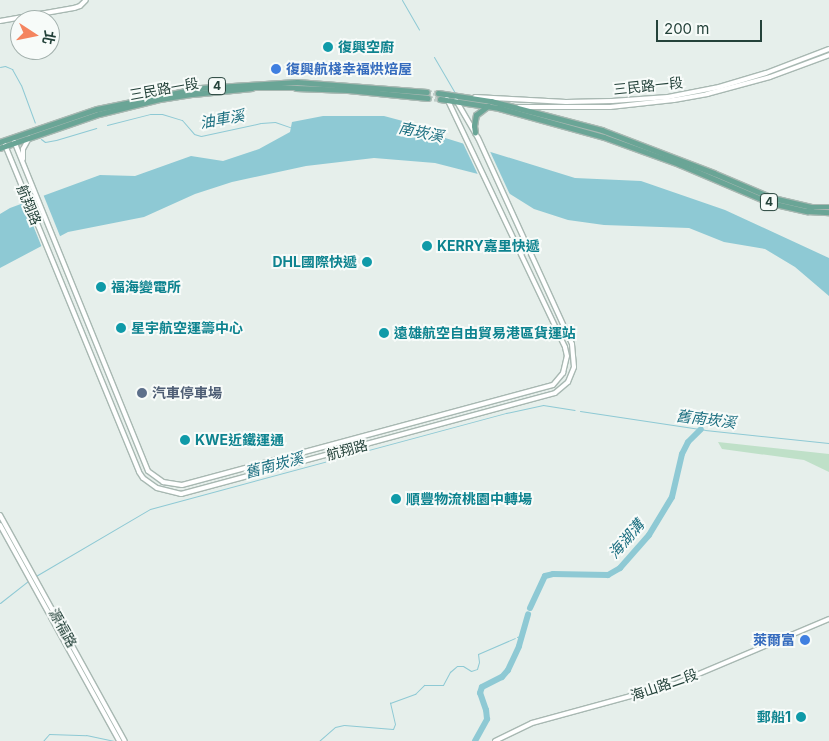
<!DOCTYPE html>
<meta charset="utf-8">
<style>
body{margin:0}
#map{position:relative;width:829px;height:741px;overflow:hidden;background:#e6efeb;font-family:Inter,"Noto Sans TC",sans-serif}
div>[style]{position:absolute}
.green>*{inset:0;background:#bfe0c8}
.water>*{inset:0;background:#8ec9d4}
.pier>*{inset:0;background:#e6efeb;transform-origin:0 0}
.stream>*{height:1px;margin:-0.5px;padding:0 0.5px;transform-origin:0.5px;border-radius:0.5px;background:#8ec9d4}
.river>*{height:6px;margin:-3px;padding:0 3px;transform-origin:3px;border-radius:3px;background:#8ec9d4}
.primary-tunnel>*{height:4.5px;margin-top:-2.25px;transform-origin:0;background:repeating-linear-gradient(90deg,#bfccc8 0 4.5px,transparent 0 6.5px)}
.roads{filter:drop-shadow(1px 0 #a8b8b2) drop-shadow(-1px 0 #a8b8b2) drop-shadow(0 1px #a8b8b2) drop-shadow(0 -1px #a8b8b2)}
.tertiary>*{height:4px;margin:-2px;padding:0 2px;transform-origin:2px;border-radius:2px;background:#fff}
.secondary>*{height:4px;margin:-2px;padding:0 2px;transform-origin:2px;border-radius:2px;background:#fff}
.primary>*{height:4.5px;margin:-2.25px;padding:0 2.25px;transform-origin:2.25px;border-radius:2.25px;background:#6aa596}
.dots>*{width:14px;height:14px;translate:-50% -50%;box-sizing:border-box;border:2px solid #f7fbf9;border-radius:50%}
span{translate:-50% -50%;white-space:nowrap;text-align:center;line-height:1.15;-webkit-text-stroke:4px #f7fbf9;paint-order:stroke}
.shield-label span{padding:1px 4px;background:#f7fbf9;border:1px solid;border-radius:4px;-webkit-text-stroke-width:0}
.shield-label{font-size:12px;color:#24423a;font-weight:700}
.culture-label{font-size:14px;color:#0d838f;font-weight:700}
.left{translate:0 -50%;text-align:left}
.right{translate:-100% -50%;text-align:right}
.shop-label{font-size:14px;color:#366cbe;font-weight:700}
.street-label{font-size:14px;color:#24423a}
.service-label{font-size:14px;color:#4e5e75;font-weight:700}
.water-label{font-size:15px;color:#1c6f80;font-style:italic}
.north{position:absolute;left:10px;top:10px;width:50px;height:50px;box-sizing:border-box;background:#f7fbf9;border:1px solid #a3b1ad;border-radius:50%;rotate:101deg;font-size:14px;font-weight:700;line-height:20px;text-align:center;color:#24423a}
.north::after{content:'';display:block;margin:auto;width:18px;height:22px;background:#f4845f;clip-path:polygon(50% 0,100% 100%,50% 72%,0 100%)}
.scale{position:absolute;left:656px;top:20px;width:106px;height:22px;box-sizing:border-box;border:2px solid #24423a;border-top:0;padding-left:6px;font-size:15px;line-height:18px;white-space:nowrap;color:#24423a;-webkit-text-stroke:4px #f7fbf9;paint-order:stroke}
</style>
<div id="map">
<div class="green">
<div style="clip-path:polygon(718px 442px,829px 454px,829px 472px,804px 460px,722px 449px)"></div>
</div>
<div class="water">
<div style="clip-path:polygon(323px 116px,384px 116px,414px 124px,442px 137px,575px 178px,641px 181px,725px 210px,829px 258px,829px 296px,795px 267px,765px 249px,724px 242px,689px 228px,604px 225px,568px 220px,534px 209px,478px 174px,435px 163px,374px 158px,306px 166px,232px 182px,195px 194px,144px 217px,68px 232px,0 268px,0 214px,10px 208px,100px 175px,135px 176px,191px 156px,223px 161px,259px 149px,290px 132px,292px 122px)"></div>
</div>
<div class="pier">
<div style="clip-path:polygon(461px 139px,488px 147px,512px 199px,480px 179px)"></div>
<div style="left:43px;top:194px;width:48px;height:21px;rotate:68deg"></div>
</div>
<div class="stream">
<div style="left:402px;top:0;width:34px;rotate:60deg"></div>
<div style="left:434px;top:57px;width:42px;rotate:59.7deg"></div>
<div style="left:0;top:67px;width:5px;rotate:-11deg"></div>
<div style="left:5px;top:66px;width:8px;rotate:23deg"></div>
<div style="left:12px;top:69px;width:18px;rotate:61deg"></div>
<div style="left:21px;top:85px;width:40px;rotate:69.8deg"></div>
<div style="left:107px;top:125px;width:44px;rotate:-14.3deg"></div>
<div style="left:150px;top:114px;width:12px"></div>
<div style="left:162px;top:114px;width:21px;rotate:17deg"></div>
<div style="left:182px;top:120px;width:18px;rotate:49deg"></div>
<div style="left:194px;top:134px;width:7px;rotate:16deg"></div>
<div style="left:201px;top:136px;width:61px;rotate:-12.2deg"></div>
<div style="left:261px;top:123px;width:14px;rotate:-4deg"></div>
<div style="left:275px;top:122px;width:18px;rotate:19deg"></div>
<div style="left:41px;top:139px;width:5px;rotate:37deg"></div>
<div style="left:45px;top:142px;width:11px;rotate:-10deg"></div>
<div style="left:56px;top:140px;width:42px;rotate:-16.7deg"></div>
<div style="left:580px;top:411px;width:126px;rotate:8.6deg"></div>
<div style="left:705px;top:430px;width:125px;rotate:6deg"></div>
<div style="left:0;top:603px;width:37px;rotate:-38deg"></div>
<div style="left:29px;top:580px;width:140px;rotate:-30.4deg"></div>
<div style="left:150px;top:509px;width:369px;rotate:-15.1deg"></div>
<div style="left:506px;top:413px;width:38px;rotate:-12deg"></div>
<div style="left:543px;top:405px;width:32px;rotate:9deg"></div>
<div style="left:517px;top:637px;width:6px;rotate:-18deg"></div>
<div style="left:43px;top:741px;width:9px;rotate:-49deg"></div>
<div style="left:49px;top:734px;width:37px;rotate:2deg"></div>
<div style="left:86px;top:735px;width:30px;rotate:12deg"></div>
<div style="left:319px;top:741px;width:21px;rotate:-41deg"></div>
<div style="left:335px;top:727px;width:9px;rotate:-13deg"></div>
<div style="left:344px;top:725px;width:49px;rotate:4.7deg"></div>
<div style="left:393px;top:729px;width:5px;rotate:-68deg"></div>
<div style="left:395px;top:724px;width:22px;rotate:-103deg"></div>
<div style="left:390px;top:703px;width:27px;rotate:-20deg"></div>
<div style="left:415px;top:694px;width:13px;rotate:-45deg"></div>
<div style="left:424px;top:685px;width:19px"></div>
<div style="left:443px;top:685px;width:15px;rotate:-62deg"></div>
<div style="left:450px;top:672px;width:9px;rotate:-41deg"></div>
<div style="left:457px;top:666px;width:6px"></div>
<div style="left:463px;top:666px;width:9px;rotate:32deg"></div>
<div style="left:471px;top:671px;width:6px;rotate:-18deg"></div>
<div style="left:477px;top:669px;width:7px;rotate:-74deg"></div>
<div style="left:479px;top:662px;width:8px;rotate:-97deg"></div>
<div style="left:478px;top:654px;width:40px;rotate:-23.4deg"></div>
</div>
<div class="river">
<div style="left:530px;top:608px;width:35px;rotate:-65deg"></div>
<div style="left:545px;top:576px;width:8px;rotate:-14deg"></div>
<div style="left:553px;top:574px;width:55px;rotate:1deg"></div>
<div style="left:608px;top:575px;width:14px;rotate:-30deg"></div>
<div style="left:620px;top:568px;width:44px;rotate:-48.7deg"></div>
<div style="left:649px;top:535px;width:44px;rotate:-58.8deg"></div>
<div style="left:672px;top:497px;width:44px;rotate:-76.9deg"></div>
<div style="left:682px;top:454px;width:13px;rotate:-63deg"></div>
<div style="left:688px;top:442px;width:18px;rotate:-45deg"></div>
<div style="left:475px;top:741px;width:25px;rotate:-61deg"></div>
<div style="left:487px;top:719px;width:9px;rotate:-96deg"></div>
<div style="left:486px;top:710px;width:18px;rotate:-109deg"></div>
<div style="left:480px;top:693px;width:6px;rotate:-72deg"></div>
<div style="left:482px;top:687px;width:22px;rotate:-27deg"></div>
<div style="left:502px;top:677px;width:9px;rotate:-49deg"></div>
<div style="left:508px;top:670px;width:26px;rotate:-65deg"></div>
<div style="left:519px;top:646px;width:33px;rotate:-74deg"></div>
</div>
<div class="primary-tunnel">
<div style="left:427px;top:92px;width:11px;rotate:5deg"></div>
<div style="left:428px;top:98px;width:12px;rotate:5deg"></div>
</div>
<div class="roads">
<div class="tertiary">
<div style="left:0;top:21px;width:75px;rotate:-10deg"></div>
<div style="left:74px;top:8px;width:6px;rotate:-18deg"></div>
<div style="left:80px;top:6px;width:8px;rotate:-45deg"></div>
<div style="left:475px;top:97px;width:91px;rotate:3.1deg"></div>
<div style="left:566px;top:102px;width:46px;rotate:-1.2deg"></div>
<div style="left:612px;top:101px;width:56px;rotate:-4.1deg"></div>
<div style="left:668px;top:97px;width:52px;rotate:-11.1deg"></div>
<div style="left:719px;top:87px;width:49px;rotate:-16.6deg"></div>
<div style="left:766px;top:73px;width:67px;rotate:-20.9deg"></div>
<div style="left:519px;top:107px;width:91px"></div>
<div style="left:610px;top:107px;width:64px;rotate:-6.2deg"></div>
<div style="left:674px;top:100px;width:34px;rotate:-10deg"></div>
<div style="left:707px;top:94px;width:65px;rotate:-15.1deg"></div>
<div style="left:770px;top:77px;width:63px;rotate:-20.4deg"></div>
<div style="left:14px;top:141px;width:356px;rotate:67.9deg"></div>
<div style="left:148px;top:471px;width:19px;rotate:36deg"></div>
<div style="left:163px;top:482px;width:19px;rotate:9deg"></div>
<div style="left:182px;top:485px;width:384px;rotate:-15.1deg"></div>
<div style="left:553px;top:385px;width:16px;rotate:-50deg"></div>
<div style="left:563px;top:373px;width:17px;rotate:-77deg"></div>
<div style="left:567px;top:356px;width:9px;rotate:-103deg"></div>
<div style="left:565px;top:347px;width:275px;rotate:-115.4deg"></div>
<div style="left:5px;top:145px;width:353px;rotate:67.7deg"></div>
<div style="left:139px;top:472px;width:7px;rotate:56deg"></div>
<div style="left:143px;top:478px;width:17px;rotate:36deg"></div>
<div style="left:157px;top:488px;width:25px;rotate:14deg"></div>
<div style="left:181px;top:494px;width:387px;rotate:-15.1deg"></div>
<div style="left:555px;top:393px;width:17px;rotate:-40deg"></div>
<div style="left:568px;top:382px;width:16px;rotate:-68deg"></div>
<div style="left:574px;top:367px;width:23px;rotate:-95deg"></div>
<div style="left:572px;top:344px;width:226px;rotate:-114.5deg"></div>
<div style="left:478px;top:138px;width:44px;rotate:-120.1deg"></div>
<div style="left:23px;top:159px;width:10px;rotate:-90deg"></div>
<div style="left:23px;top:149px;width:13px;rotate:-61deg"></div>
<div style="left:0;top:515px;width:258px;rotate:61.1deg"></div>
<div style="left:0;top:525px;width:247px;rotate:61.1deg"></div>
</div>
<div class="secondary">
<div style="left:495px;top:741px;width:41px;rotate:-25.9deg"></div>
<div style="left:532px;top:723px;width:148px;rotate:-15.3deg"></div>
<div style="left:675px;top:684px;width:167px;rotate:-22.9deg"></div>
</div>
<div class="primary">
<div style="left:438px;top:93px;width:54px;rotate:8.6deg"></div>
<div style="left:491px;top:101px;width:115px;rotate:14.6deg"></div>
<div style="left:602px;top:130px;width:120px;rotate:21deg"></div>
<div style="left:714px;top:173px;width:64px;rotate:23deg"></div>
<div style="left:773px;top:198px;width:40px;rotate:13deg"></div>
<div style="left:812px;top:207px;width:17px"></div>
<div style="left:440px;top:99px;width:60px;rotate:8.7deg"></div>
<div style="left:499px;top:108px;width:109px;rotate:15.4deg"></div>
<div style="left:604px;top:137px;width:80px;rotate:19.8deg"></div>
<div style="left:679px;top:164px;width:100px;rotate:23deg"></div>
<div style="left:771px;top:203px;width:37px;rotate:13deg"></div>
<div style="left:807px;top:211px;width:22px;rotate:3deg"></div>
<div style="left:475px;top:133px;width:7px;rotate:-98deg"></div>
<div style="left:474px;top:126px;width:11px;rotate:-80deg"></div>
<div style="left:476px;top:115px;width:15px;rotate:-37deg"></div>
<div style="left:0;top:142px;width:102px;rotate:-18.8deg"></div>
<div style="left:97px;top:109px;width:105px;rotate:-11.5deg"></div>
<div style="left:200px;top:88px;width:97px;rotate:-3.5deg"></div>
<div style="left:297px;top:82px;width:130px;rotate:4.4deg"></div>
<div style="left:0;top:148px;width:105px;rotate:-19deg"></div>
<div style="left:99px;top:114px;width:63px;rotate:-13.8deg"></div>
<div style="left:160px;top:99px;width:33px;rotate:-9deg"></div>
<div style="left:193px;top:94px;width:59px;rotate:-5.8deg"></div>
<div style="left:252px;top:88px;width:44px"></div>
<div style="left:296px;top:88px;width:52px;rotate:2.2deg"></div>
<div style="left:348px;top:90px;width:80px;rotate:5.7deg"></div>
</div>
</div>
<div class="dots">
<div style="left:328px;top:47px;background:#0f9aa8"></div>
<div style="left:276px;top:69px;background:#3f7fe0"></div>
<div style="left:427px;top:246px;background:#0f9aa8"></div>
<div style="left:367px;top:262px;background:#0f9aa8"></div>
<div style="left:101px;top:287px;background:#0f9aa8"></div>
<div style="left:121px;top:328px;background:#0f9aa8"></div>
<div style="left:384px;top:333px;background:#0f9aa8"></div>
<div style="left:142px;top:393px;background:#5c6f8a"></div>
<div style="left:185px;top:440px;background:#0f9aa8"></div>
<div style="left:396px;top:499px;background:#0f9aa8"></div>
<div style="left:805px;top:640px;background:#3f7fe0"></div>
<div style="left:801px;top:717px;background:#0f9aa8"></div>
</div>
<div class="shield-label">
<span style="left:217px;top:86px">4</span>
<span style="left:769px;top:202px">4</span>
</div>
<div class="culture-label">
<span class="left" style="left:338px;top:47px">復興空廚</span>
<span class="left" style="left:437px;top:246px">KERRY嘉里快遞</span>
<span class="right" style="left:357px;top:262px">DHL國際快遞</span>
<span class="left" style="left:111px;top:287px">福海變電所</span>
<span class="left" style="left:131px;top:328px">星宇航空運籌中心</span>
<span class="left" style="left:394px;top:333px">遠雄航空自由貿易港區貨運站</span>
<span class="left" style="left:195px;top:440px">KWE近鐵運通</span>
<span class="left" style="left:406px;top:499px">順豐物流桃園中轉場</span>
<span class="right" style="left:791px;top:717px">郵船1</span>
</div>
<div class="shop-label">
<span class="left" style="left:286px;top:69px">復興航棧幸福烘焙屋</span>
<span class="right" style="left:795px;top:640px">萊爾富</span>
</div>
<div class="street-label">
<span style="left:648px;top:86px;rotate:-6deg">三民路一段</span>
<span style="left:164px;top:89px;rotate:-10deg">三民路一段</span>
<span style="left:29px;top:205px;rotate:68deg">航翔路</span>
<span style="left:347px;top:450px;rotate:-15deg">航翔路</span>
<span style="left:63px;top:628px;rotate:61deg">源福路</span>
<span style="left:664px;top:685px;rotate:-19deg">海山路二段</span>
</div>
<div class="service-label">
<span class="left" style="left:152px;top:393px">汽車停車場</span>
</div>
<div class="water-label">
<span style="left:222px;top:119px;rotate:-10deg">油車溪</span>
<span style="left:421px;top:132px;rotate:12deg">南崁溪</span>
<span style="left:706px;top:419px;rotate:7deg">舊南崁溪</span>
<span style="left:274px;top:465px;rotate:-15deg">舊南崁溪</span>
<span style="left:626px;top:539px;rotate:-49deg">海湖溝</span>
</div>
<div class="north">北</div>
<div class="scale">200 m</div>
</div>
